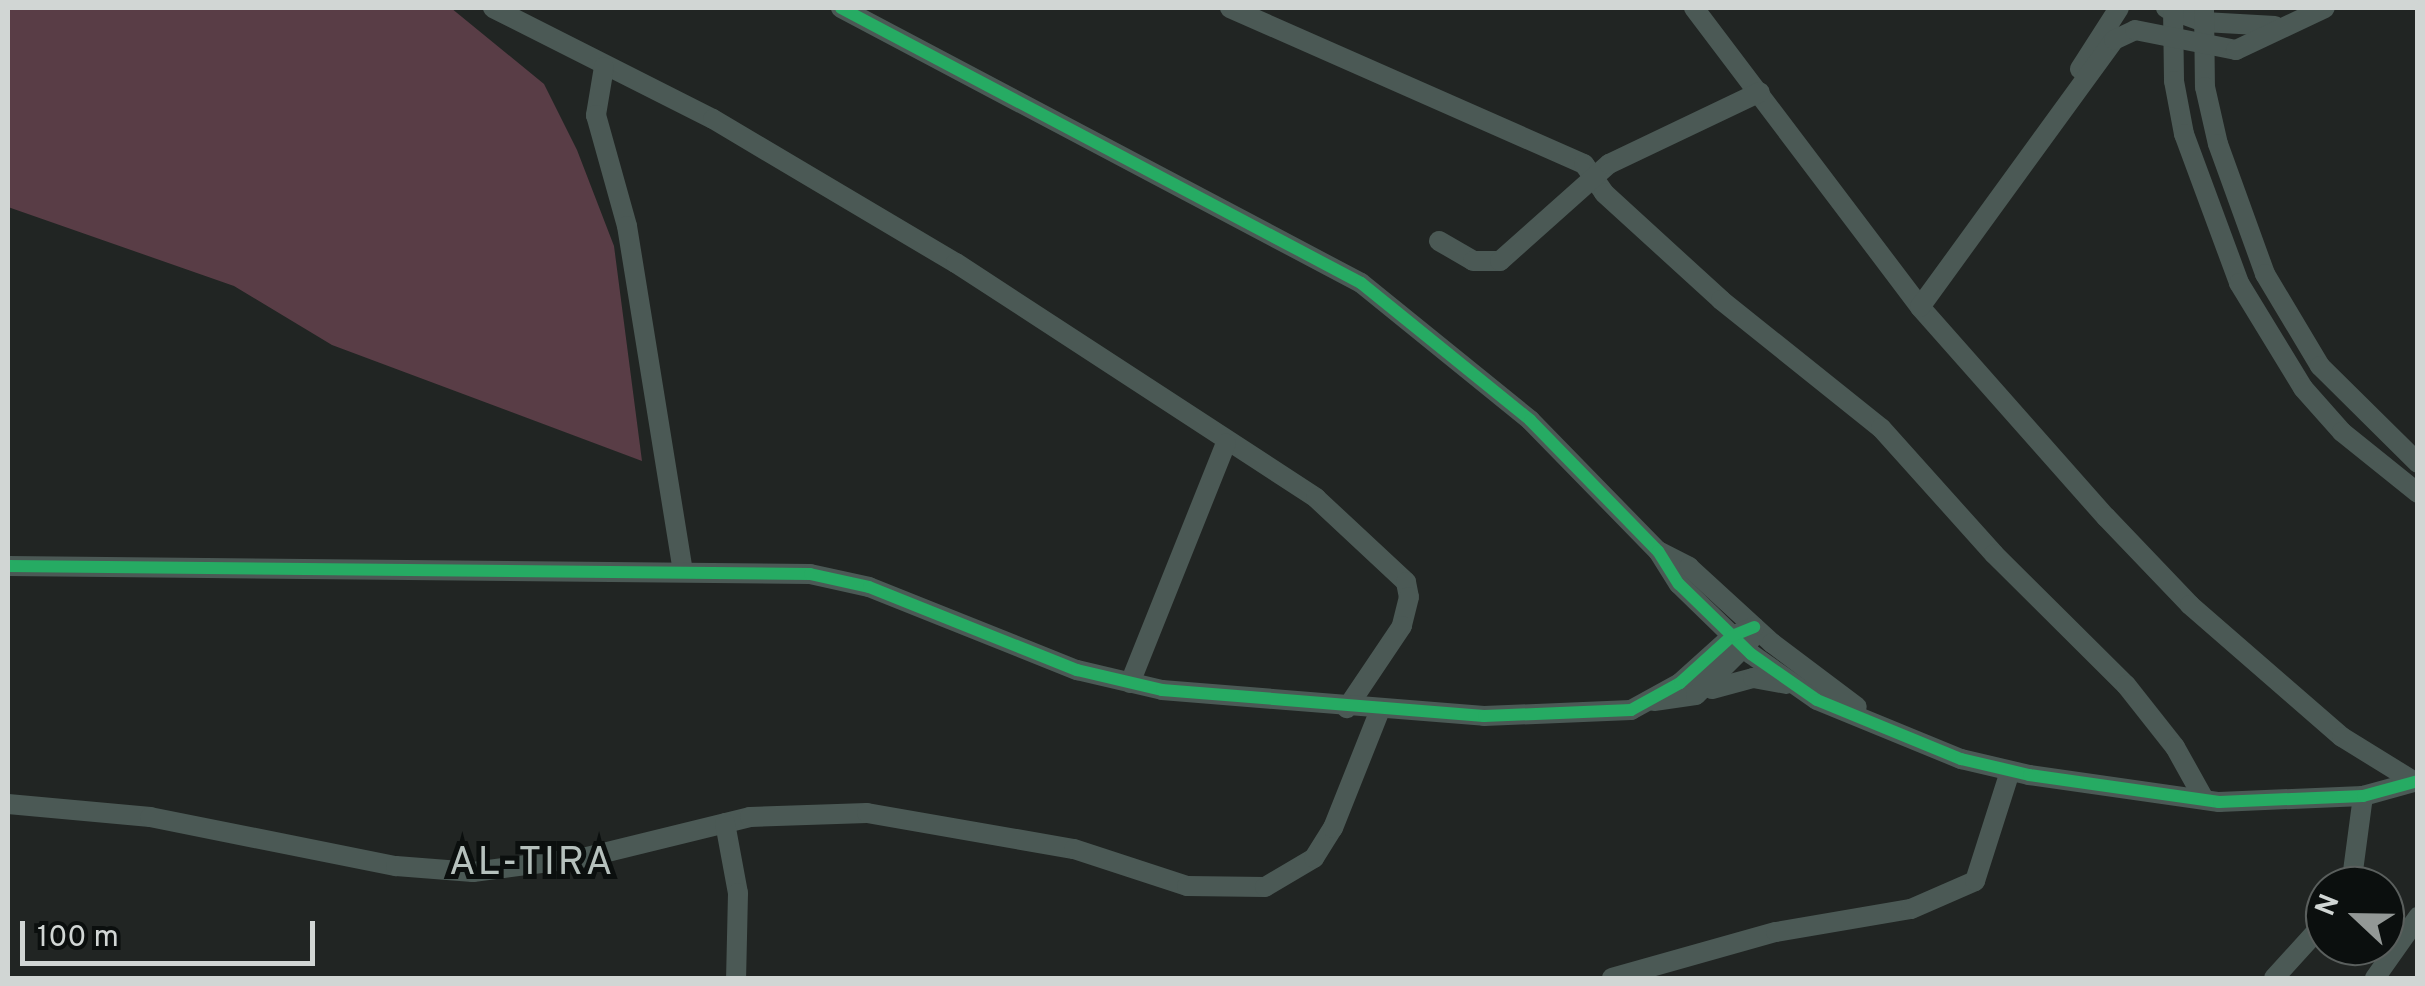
<!DOCTYPE html>
<style>
body{margin:0}
#map{position:relative;width:2425px;height:986px;overflow:hidden;background:#212523;font-family:Overpass,sans-serif}
div>[style]{position:absolute}
.green>*{inset:0;background:#593d46}
.street>*{height:20px;margin:-10px;padding:0 10px;transform-origin:10px;border-radius:10px;background:#4b5955}
.cycleway>*{height:12px;margin:-6px;padding:0 6px;transform-origin:6px;border-radius:6px;background:#26ab63}
span{translate:-50% -50%;white-space:nowrap;text-align:center;line-height:1.15;-webkit-text-stroke:10px #0b0f0e;paint-order:stroke}
.quarter-label{font-size:40px;color:#b6c1bd;letter-spacing:2.5px}
.frame{position:absolute;inset:0;border:10px solid #d1d6d4;pointer-events:none}
.north{position:absolute;left:2305px;top:866px;width:100px;height:100px;box-sizing:border-box;background:#0b0f0e;border:2px solid #5a5f5d;border-radius:50%;rotate:292deg;font-size:28px;font-weight:700;line-height:40px;text-align:center;color:#d1d6d4}
.north::after{content:'';display:block;margin:auto;width:35px;height:45px;background:#939896;clip-path:polygon(50% 0,100% 100%,50% 72%,0 100%)}
.scale{position:absolute;left:20px;top:921px;width:295px;height:45px;box-sizing:border-box;border:5px solid #d1d6d4;border-top:0;padding-left:12px;font-size:30px;line-height:35px;white-space:nowrap;color:#d1d6d4;-webkit-text-stroke:8px #0b0f0e;paint-order:stroke}
</style>
<div id="map">
<div class="green">
<div style="clip-path:polygon(8px 8px,451px 8px,544px 84px,577px 150px,614px 246px,642px 461px,332px 345px,234px 286px,8px 207px)"></div>
</div>
<div class="street">
<div style="left:493px;top:8px;width:246px;rotate:26.8deg"></div>
<div style="left:713px;top:119px;width:282px;rotate:30.7deg"></div>
<div style="left:956px;top:263px;width:430px;rotate:33.1deg"></div>
<div style="left:1316px;top:498px;width:123px;rotate:43deg"></div>
<div style="left:1406px;top:582px;width:15px;rotate:79deg"></div>
<div style="left:1409px;top:597px;width:30px;rotate:104deg"></div>
<div style="left:1402px;top:626px;width:99px;rotate:123.9deg"></div>
<div style="left:841px;top:8px;width:588px;rotate:27.87deg"></div>
<div style="left:1361px;top:283px;width:218px;rotate:39deg"></div>
<div style="left:1530px;top:420px;width:183px;rotate:45.7deg"></div>
<div style="left:1658px;top:551px;width:39px;rotate:58deg"></div>
<div style="left:1679px;top:584px;width:100px;rotate:44.2deg"></div>
<div style="left:1751px;top:654px;width:80px;rotate:34.9deg"></div>
<div style="left:1817px;top:700px;width:156px;rotate:22.3deg"></div>
<div style="left:1961px;top:759px;width:70px;rotate:13.2deg"></div>
<div style="left:2029px;top:775px;width:192px;rotate:8.1deg"></div>
<div style="left:2219px;top:802px;width:144px;rotate:-2.4deg"></div>
<div style="left:2363px;top:796px;width:57px;rotate:-15.3deg"></div>
<div style="left:1230px;top:8px;width:387px;rotate:23.8deg"></div>
<div style="left:1584px;top:164px;width:35px;rotate:55deg"></div>
<div style="left:1604px;top:193px;width:159px;rotate:42.4deg"></div>
<div style="left:1721px;top:300px;width:205px;rotate:38.7deg"></div>
<div style="left:1881px;top:428px;width:169px;rotate:48.1deg"></div>
<div style="left:1994px;top:554px;width:186px;rotate:44.8deg"></div>
<div style="left:2126px;top:685px;width:79px;rotate:51.7deg"></div>
<div style="left:2175px;top:747px;width:60px;rotate:60.9deg"></div>
<div style="left:1694px;top:8px;width:375px;rotate:52.9deg"></div>
<div style="left:1920px;top:307px;width:281px;rotate:48.5deg"></div>
<div style="left:2106px;top:517px;width:122px;rotate:46.3deg"></div>
<div style="left:2190px;top:605px;width:201px;rotate:41deg"></div>
<div style="left:2342px;top:737px;width:80px;rotate:31.7deg"></div>
<div style="left:2166px;top:8px;width:40px;rotate:20.2deg"></div>
<div style="left:2204px;top:22px;width:71px;rotate:3.2deg"></div>
<div style="left:2173px;top:8px;width:73px;rotate:89.2deg"></div>
<div style="left:2174px;top:81px;width:54px;rotate:79.3deg"></div>
<div style="left:2184px;top:134px;width:159px;rotate:69.7deg"></div>
<div style="left:2239px;top:283px;width:123px;rotate:58.6deg"></div>
<div style="left:2303px;top:388px;width:59px;rotate:48.4deg"></div>
<div style="left:2342px;top:432px;width:97px;rotate:38.8deg"></div>
<div style="left:2204px;top:8px;width:79px;rotate:89.3deg"></div>
<div style="left:2205px;top:87px;width:58px;rotate:77.2deg"></div>
<div style="left:2218px;top:144px;width:138px;rotate:70.1deg"></div>
<div style="left:2265px;top:274px;width:107px;rotate:59.1deg"></div>
<div style="left:2320px;top:366px;width:138px;rotate:44.7deg"></div>
<div style="left:604px;top:67px;width:49px;rotate:99.5deg"></div>
<div style="left:596px;top:115px;width:115px;rotate:74.4deg"></div>
<div style="left:627px;top:226px;width:350px;rotate:80.8deg"></div>
<div style="left:2080px;top:69px;width:72px;rotate:-57.4deg"></div>
<div style="left:1439px;top:241px;width:39px;rotate:30deg"></div>
<div style="left:1473px;top:261px;width:27px"></div>
<div style="left:1500px;top:261px;width:146px;rotate:-41.7deg"></div>
<div style="left:1609px;top:164px;width:167px;rotate:-25.5deg"></div>
<div style="left:1920px;top:307px;width:330px;rotate:-54deg"></div>
<div style="left:2114px;top:40px;width:23px;rotate:-25deg"></div>
<div style="left:2135px;top:30px;width:103px;rotate:11.2deg"></div>
<div style="left:2236px;top:50px;width:98px;rotate:-25.3deg"></div>
<div style="left:1660px;top:552px;width:33px;rotate:27deg"></div>
<div style="left:1689px;top:567px;width:113px;rotate:42.5deg"></div>
<div style="left:1772px;top:643px;width:106px;rotate:37deg"></div>
<div style="left:8px;top:566px;width:802px;rotate:0.57deg"></div>
<div style="left:810px;top:574px;width:60px;rotate:12.4deg"></div>
<div style="left:869px;top:587px;width:224px;rotate:21.8deg"></div>
<div style="left:1077px;top:670px;width:87px;rotate:13.2deg"></div>
<div style="left:1162px;top:690px;width:323px;rotate:4.6deg"></div>
<div style="left:1484px;top:716px;width:147px;rotate:-2.3deg"></div>
<div style="left:1631px;top:710px;width:56px;rotate:-28.9deg"></div>
<div style="left:1680px;top:683px;width:70px;rotate:-42.1deg"></div>
<div style="left:1732px;top:636px;width:24px;rotate:-22deg"></div>
<div style="left:1130px;top:683px;width:258px;rotate:-68.2deg"></div>
<div style="left:1712px;top:689px;width:42px;rotate:-15deg"></div>
<div style="left:1753px;top:678px;width:34px;rotate:10deg"></div>
<div style="left:1654px;top:701px;width:42px;rotate:-8.1deg"></div>
<div style="left:1696px;top:695px;width:76px;rotate:-45deg"></div>
<div style="left:8px;top:804px;width:143px;rotate:5.2deg"></div>
<div style="left:150px;top:817px;width:251px;rotate:11.3deg"></div>
<div style="left:396px;top:866px;width:77px;rotate:4.5deg"></div>
<div style="left:473px;top:872px;width:115px;rotate:-7.5deg"></div>
<div style="left:587px;top:857px;width:168px;rotate:-13.8deg"></div>
<div style="left:750px;top:817px;width:117px;rotate:-2deg"></div>
<div style="left:867px;top:813px;width:210px;rotate:9.9deg"></div>
<div style="left:1074px;top:849px;width:119px;rotate:18.1deg"></div>
<div style="left:1187px;top:886px;width:78px;rotate:0.7deg"></div>
<div style="left:1265px;top:887px;width:57px;rotate:-30.6deg"></div>
<div style="left:1314px;top:858px;width:36px;rotate:-58deg"></div>
<div style="left:1333px;top:828px;width:127px;rotate:-68.3deg"></div>
<div style="left:725px;top:823px;width:71px;rotate:79.5deg"></div>
<div style="left:738px;top:893px;width:85px;rotate:91.3deg"></div>
<div style="left:2351px;top:886px;width:91px;rotate:-82.4deg"></div>
<div style="left:1612px;top:978px;width:170px;rotate:-15.7deg"></div>
<div style="left:1776px;top:932px;width:137px;rotate:-9.7deg"></div>
<div style="left:1911px;top:909px;width:70px;rotate:-23.6deg"></div>
<div style="left:1975px;top:881px;width:115px;rotate:-72.3deg"></div>
<div style="left:2274px;top:978px;width:76px;rotate:-47.7deg"></div>
<div style="left:2375px;top:978px;width:75px;rotate:-54.8deg"></div>
</div>
<div class="cycleway">
<div style="left:841px;top:8px;width:588px;rotate:27.87deg"></div>
<div style="left:1361px;top:283px;width:218px;rotate:39deg"></div>
<div style="left:1530px;top:420px;width:183px;rotate:45.7deg"></div>
<div style="left:1658px;top:551px;width:39px;rotate:58deg"></div>
<div style="left:1679px;top:584px;width:100px;rotate:44.2deg"></div>
<div style="left:1751px;top:654px;width:80px;rotate:34.9deg"></div>
<div style="left:1817px;top:700px;width:156px;rotate:22.3deg"></div>
<div style="left:1961px;top:759px;width:70px;rotate:13.2deg"></div>
<div style="left:2029px;top:775px;width:192px;rotate:8.1deg"></div>
<div style="left:2219px;top:802px;width:144px;rotate:-2.4deg"></div>
<div style="left:2363px;top:796px;width:57px;rotate:-15.3deg"></div>
<div style="left:8px;top:566px;width:802px;rotate:0.57deg"></div>
<div style="left:810px;top:574px;width:60px;rotate:12.4deg"></div>
<div style="left:869px;top:587px;width:224px;rotate:21.8deg"></div>
<div style="left:1077px;top:670px;width:87px;rotate:13.2deg"></div>
<div style="left:1162px;top:690px;width:323px;rotate:4.6deg"></div>
<div style="left:1484px;top:716px;width:147px;rotate:-2.3deg"></div>
<div style="left:1631px;top:710px;width:56px;rotate:-28.9deg"></div>
<div style="left:1680px;top:683px;width:70px;rotate:-42.1deg"></div>
<div style="left:1732px;top:636px;width:24px;rotate:-22deg"></div>
</div>
<div class="quarter-label">
<span style="left:532px;top:864px">AL-TIRA</span>
</div>
<div class="frame"></div>
<div class="north">N</div>
<div class="scale">100 m</div>
</div>
